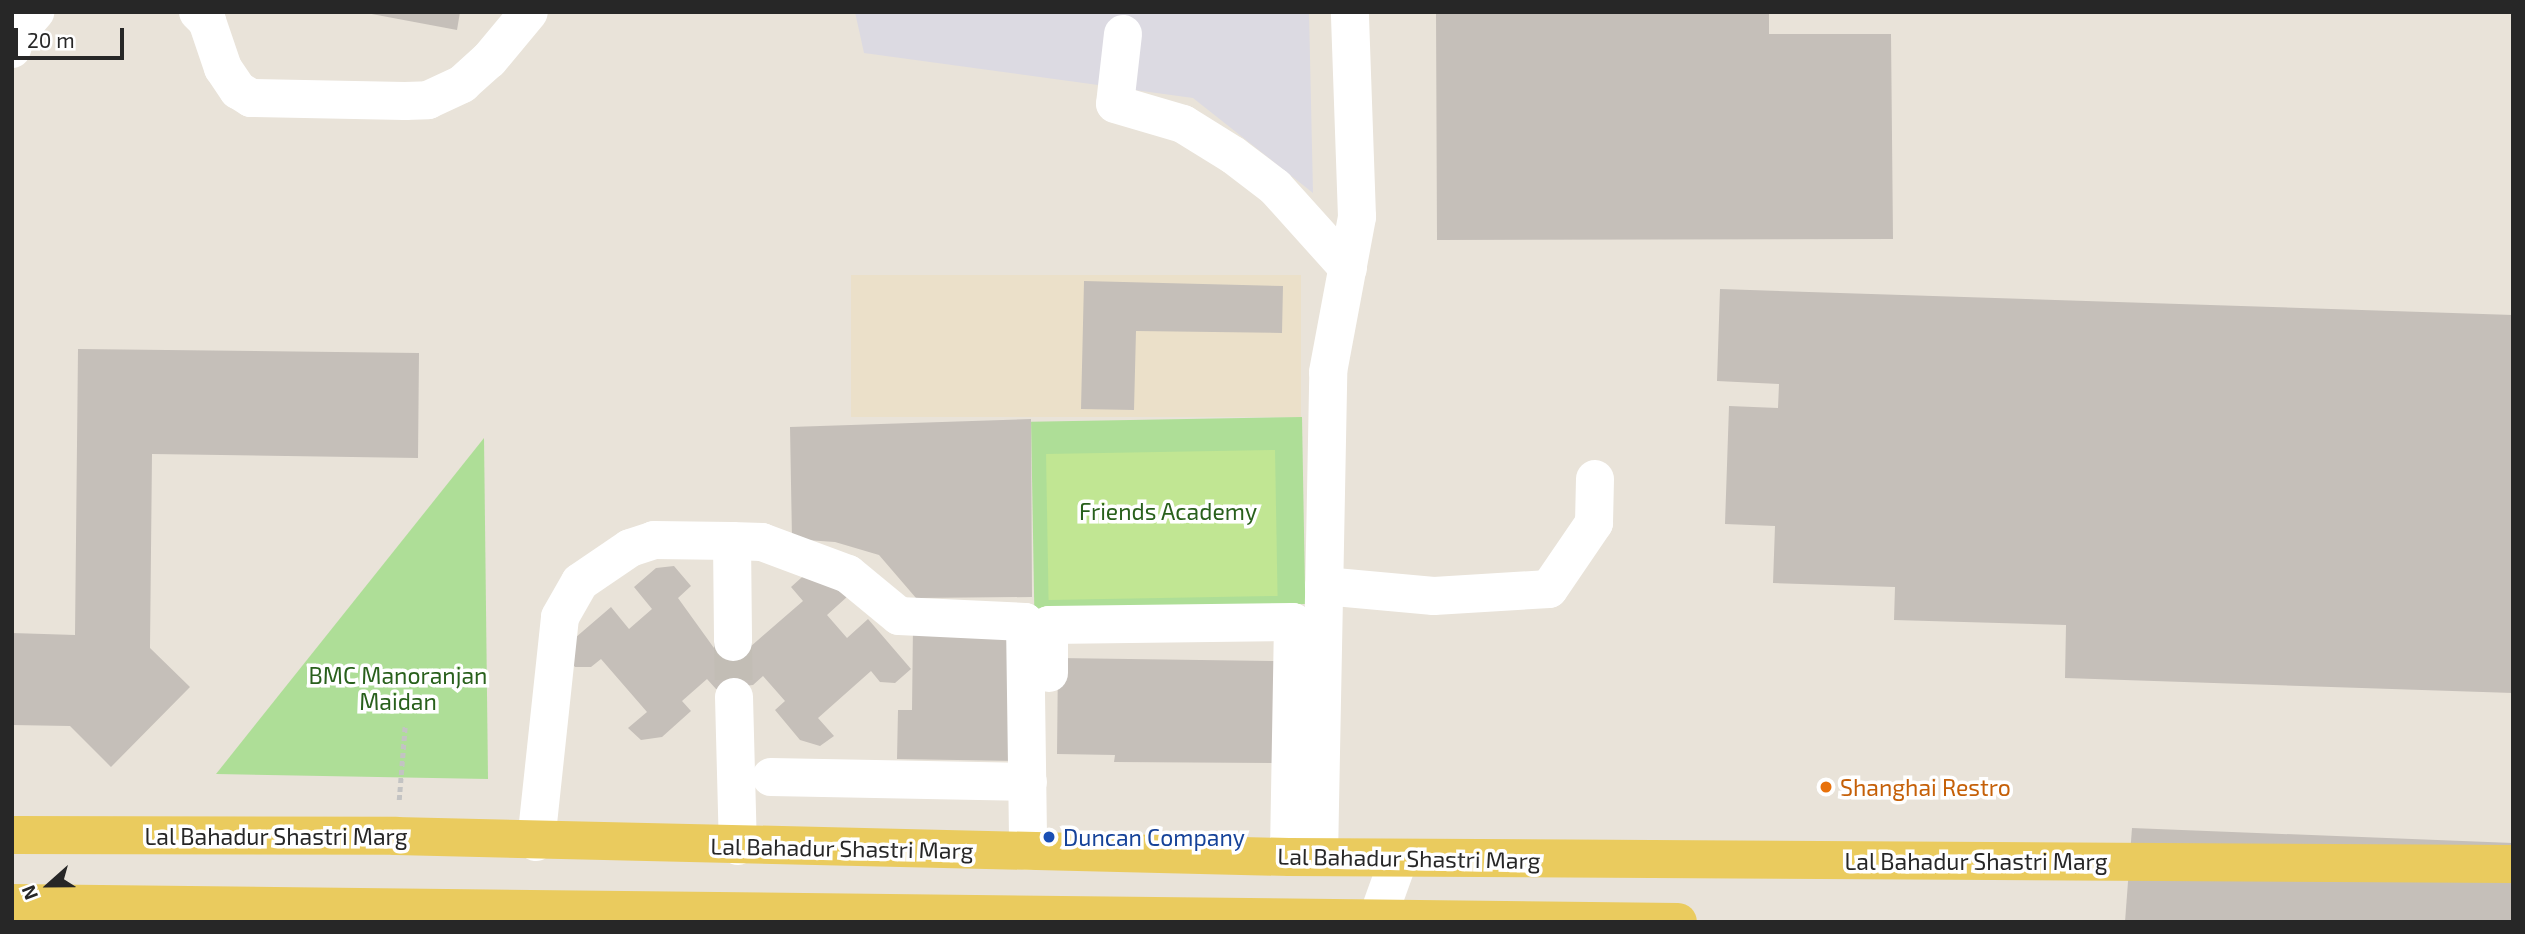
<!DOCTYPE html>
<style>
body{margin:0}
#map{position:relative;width:2525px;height:934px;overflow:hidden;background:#e9e3d9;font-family:"Exo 2",sans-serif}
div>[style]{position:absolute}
.industrial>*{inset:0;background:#dcdae2}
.education>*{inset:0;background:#ebe0c9;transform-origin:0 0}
.green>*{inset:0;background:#aede97;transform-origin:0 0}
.pitch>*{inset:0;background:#c1e693;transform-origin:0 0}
.building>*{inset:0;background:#c5bfb9}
.minor-tunnel>*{height:38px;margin-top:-19px;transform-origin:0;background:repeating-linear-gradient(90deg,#c2bdb5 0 38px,transparent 0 57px)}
.path>*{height:4.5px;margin-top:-2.25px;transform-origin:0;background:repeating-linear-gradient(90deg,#c3c3c3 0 5px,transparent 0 8.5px)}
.minor>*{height:38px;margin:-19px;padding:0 19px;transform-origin:19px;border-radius:19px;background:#fff}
.major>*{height:38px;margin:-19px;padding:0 19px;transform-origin:19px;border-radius:19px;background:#eacb5e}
.dots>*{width:19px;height:19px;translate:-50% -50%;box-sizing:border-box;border:4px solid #fff;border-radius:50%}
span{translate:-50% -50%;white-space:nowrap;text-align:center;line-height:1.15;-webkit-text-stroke:7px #fff;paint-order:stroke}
.park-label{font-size:23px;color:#29601c}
.food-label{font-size:23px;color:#c56008}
.left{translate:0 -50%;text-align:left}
.street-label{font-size:23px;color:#272727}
.transit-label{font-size:23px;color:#164399}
.frame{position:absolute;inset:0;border:14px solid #272727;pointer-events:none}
.north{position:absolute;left:14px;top:850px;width:70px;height:70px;-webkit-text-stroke:5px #fff;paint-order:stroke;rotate:249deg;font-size:19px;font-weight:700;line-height:28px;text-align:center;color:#272727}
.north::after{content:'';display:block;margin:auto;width:24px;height:32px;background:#272727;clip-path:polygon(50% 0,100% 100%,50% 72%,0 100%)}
.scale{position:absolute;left:14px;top:28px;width:110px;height:32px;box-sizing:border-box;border:4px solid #272727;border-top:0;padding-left:9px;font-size:21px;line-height:24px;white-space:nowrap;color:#272727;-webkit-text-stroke:5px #fff;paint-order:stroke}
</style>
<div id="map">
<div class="industrial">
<div style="clip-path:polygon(855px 12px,1309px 12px,1313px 193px,1193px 98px,864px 53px)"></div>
</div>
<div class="education">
<div style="left:1301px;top:275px;width:142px;height:450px;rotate:90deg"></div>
</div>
<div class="green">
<div style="left:1302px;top:417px;width:187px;height:271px;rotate:89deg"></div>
<div style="clip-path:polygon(484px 438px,488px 779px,216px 774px)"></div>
</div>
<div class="pitch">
<div style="left:1275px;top:450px;width:146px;height:229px;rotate:89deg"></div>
</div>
<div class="building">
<div style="clip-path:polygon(361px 12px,460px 12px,457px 30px)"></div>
<div style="clip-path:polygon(1436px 12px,1769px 12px,1769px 34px,1891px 34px,1893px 239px,1437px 240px)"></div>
<div style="clip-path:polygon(1084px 281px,1283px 286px,1282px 333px,1136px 331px,1134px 410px,1081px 409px)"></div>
<div style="clip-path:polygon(1720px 289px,2513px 315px,2513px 693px,2065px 678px,2066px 625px,1894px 620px,1895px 587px,1773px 583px,1775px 526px,1725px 524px,1729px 406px,1778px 408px,1779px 384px,1717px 381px)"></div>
<div style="clip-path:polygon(78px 349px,419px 353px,418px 458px,152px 454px,150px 648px,190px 687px,111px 767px,70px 726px,12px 725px,12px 633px,75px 635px)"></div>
<div style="clip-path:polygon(1031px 419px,1032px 597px,916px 598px,879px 555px,835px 542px,792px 539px,790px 427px)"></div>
<div style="clip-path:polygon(674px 566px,691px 586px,678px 598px,714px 648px,750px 647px,803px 601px,791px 587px,811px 569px,848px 596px,827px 615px,847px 638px,868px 619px,911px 669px,895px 683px,880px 682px,871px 671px,818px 718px,834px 736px,820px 746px,800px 740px,775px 710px,785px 701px,763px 676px,753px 685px,716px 689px,707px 679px,682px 701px,691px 711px,662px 737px,641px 740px,628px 728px,647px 712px,601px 659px,591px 667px,575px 667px,561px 650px,611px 607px,629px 629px,652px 609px,634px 587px,656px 568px)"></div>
<div style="clip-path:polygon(913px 625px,1021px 627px,1019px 761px,897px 759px,898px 710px,912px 710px)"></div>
<div style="clip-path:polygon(1058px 658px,1275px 661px,1274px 763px,1114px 762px,1115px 755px,1057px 754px)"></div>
<div style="clip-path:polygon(2132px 828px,2513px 843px,2513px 922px,2125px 922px)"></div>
</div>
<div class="minor-tunnel">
<div style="left:733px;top:642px;width:55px;rotate:89deg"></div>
</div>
<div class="path">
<div style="left:399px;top:800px;width:74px;rotate:-85.4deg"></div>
</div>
<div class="minor">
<div style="left:198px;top:12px;width:13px;rotate:45deg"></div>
<div style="left:207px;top:21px;width:50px;rotate:71.2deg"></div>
<div style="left:223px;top:68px;width:27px;rotate:56deg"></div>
<div style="left:238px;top:90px;width:15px;rotate:32deg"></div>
<div style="left:251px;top:98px;width:154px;rotate:1.1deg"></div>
<div style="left:405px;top:101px;width:23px;rotate:-2deg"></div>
<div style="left:428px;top:100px;width:38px;rotate:-25deg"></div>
<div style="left:462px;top:84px;width:36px;rotate:-42deg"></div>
<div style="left:489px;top:60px;width:62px;rotate:-50.2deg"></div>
<div style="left:1123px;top:34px;width:70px;rotate:96.5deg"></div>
<div style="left:1115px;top:104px;width:71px;rotate:16.4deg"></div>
<div style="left:1183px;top:124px;width:59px;rotate:31.8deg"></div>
<div style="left:1233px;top:155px;width:53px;rotate:37.3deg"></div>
<div style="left:1275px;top:187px;width:109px;rotate:48deg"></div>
<div style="left:12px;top:49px;width:17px;rotate:-73deg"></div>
<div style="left:17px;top:33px;width:28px;rotate:-49deg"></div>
<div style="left:732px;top:541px;width:101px;rotate:89.4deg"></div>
<div style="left:1324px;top:586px;width:110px;rotate:5.2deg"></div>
<div style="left:1434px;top:596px;width:115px;rotate:-3.5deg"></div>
<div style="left:1549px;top:589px;width:80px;rotate:-55.7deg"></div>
<div style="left:1594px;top:523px;width:44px;rotate:-88.7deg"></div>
<div style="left:1049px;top:673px;width:48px;rotate:-90deg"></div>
<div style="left:1049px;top:625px;width:244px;rotate:-0.7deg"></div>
<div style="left:1293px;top:622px;width:235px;rotate:91deg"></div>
<div style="left:734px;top:697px;width:149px;rotate:88.5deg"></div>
<div style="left:771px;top:777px;width:257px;rotate:1.1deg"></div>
<div style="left:536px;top:842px;width:226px;rotate:-83.9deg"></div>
<div style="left:560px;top:617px;width:40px;rotate:-60.3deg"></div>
<div style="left:580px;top:582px;width:60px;rotate:-34.2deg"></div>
<div style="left:630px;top:548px;width:25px;rotate:-18deg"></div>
<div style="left:654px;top:540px;width:78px;rotate:0.7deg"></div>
<div style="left:732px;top:541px;width:30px;rotate:2deg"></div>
<div style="left:762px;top:542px;width:92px;rotate:20.4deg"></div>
<div style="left:848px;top:574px;width:66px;rotate:39.5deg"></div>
<div style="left:899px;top:616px;width:126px;rotate:2.7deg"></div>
<div style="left:1025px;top:622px;width:229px;rotate:89.2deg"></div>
<div style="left:1319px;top:857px;width:485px;rotate:-88.9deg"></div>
<div style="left:1328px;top:372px;width:158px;rotate:-79.4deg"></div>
<div style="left:1357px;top:217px;width:205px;rotate:-92deg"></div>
<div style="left:1376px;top:922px;width:68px;rotate:-70.2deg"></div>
</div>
<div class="major">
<div style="left:12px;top:835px;width:384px;rotate:0.1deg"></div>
<div style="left:396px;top:836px;width:893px;rotate:1.35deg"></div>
<div style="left:1289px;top:857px;width:1224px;rotate:0.33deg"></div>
<div style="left:12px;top:903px;width:1666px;rotate:0.65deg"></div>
</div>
<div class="dots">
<div style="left:1826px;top:787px;background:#e8710a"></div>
<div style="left:1049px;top:837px;background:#1a4fb4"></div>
</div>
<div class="park-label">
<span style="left:1168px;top:511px">Friends Academy</span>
<span style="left:398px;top:688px">BMC Manoranjan<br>Maidan</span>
</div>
<div class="food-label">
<span class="left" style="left:1840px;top:787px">Shanghai Restro</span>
</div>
<div class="street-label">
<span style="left:276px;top:836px">Lal Bahadur Shastri Marg</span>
<span style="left:842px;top:848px;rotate:1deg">Lal Bahadur Shastri Marg</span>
<span style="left:1409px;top:858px;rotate:1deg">Lal Bahadur Shastri Marg</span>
<span style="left:1976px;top:861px">Lal Bahadur Shastri Marg</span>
</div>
<div class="transit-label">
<span class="left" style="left:1063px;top:837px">Duncan Company</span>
</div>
<div class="frame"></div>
<div class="north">N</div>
<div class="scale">20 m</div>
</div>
